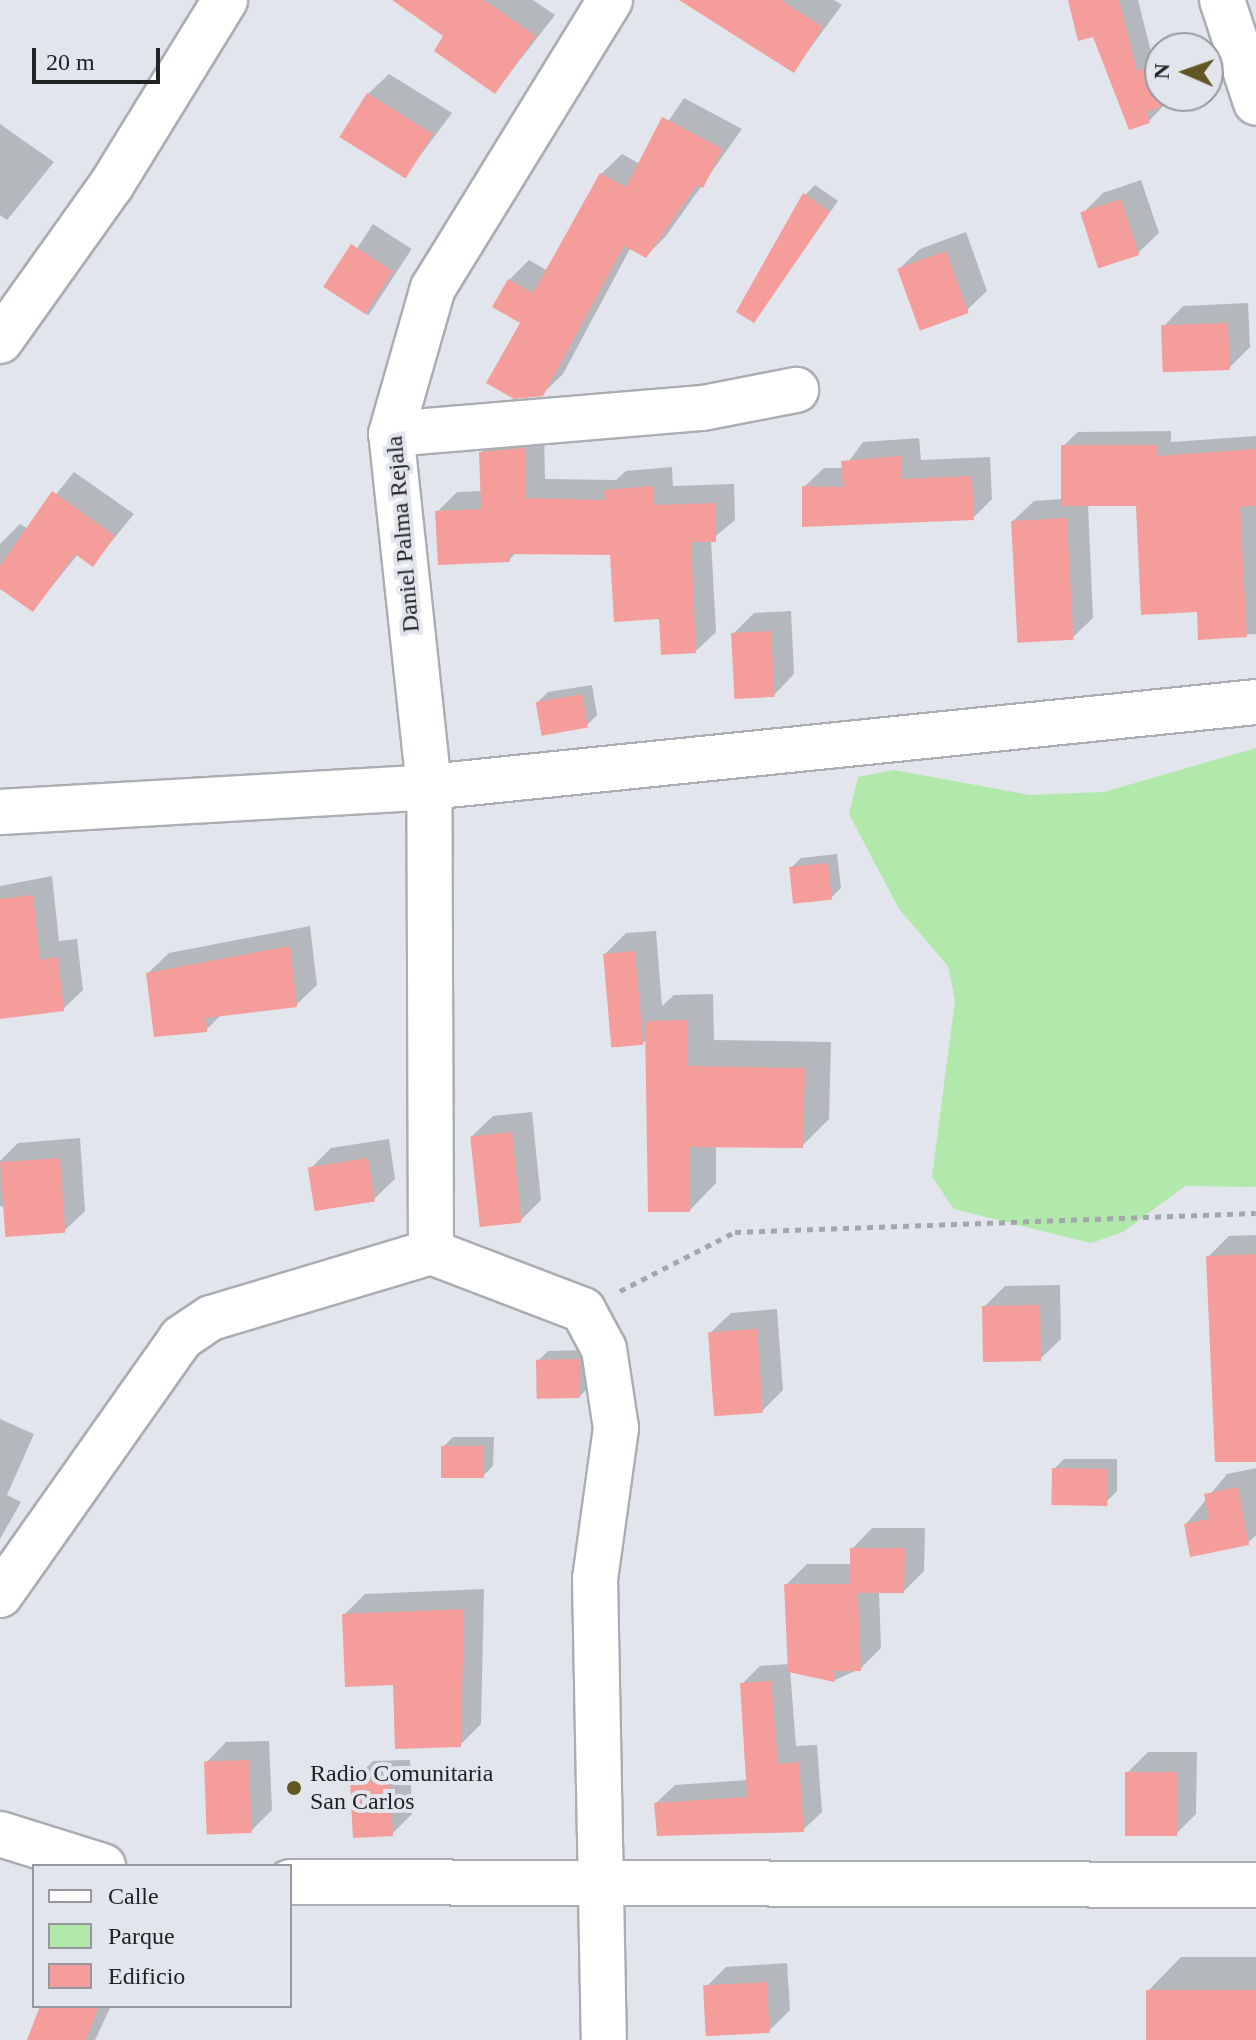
<!DOCTYPE html>
<style>
body{margin:0}
#map{position:relative;width:1256px;height:2040px;overflow:hidden;background:#e2e6ec;font-family:"Times New Roman",serif}
div>[style]{position:absolute}
.green>*{inset:0;background:#b0e9aa}
.shadow>*{inset:0;background:#0003;transform-origin:0 0}
.building>*{inset:0;background:#f49d9a;transform-origin:0 0}
.path>*{height:5px;margin-top:-2.5px;transform-origin:0;background:repeating-linear-gradient(90deg,#a3a6ab 0 6px,transparent 0 12px)}
.roads{filter:drop-shadow(2px 0 #aaaeb3) drop-shadow(-2px 0 #aaaeb3) drop-shadow(0 2px #aaaeb3) drop-shadow(0 -2px #aaaeb3)}
.minor>*{height:44px;margin:-22px;padding:0 22px;transform-origin:22px;border-radius:22px;background:#fff}
.dots>*{width:22px;height:22px;translate:-50% -50%;box-sizing:border-box;border:4px solid #e2e6ec;border-radius:50%}
span{translate:-50% -50%;white-space:nowrap;text-align:center;line-height:1.15;-webkit-text-stroke:8px #e2e6ec;paint-order:stroke}
.street-label{font-size:24px;color:#212224}
.poi-label{font-size:24px;color:#212224}
.left{translate:0 -50%;text-align:left}
.legend{position:absolute;left:32px;top:1864px;width:260px;height:144px;box-sizing:border-box;background:#e2e6ec;border:2px solid #95989c;margin:0;padding:10px 14px;list-style:none;font-size:24px;color:#212224}
.legend li{display:flex;align-items:center;gap:16px;height:40px}
.legend b{width:40px;border:2px solid #95989c}
.north{position:absolute;left:1144px;top:32px;width:80px;height:80px;box-sizing:border-box;background:#e2e6ec;border:2px solid #95989c;border-radius:50%;rotate:272deg;font-size:22px;font-weight:700;line-height:32px;text-align:center;color:#212224}
.north::after{content:'';display:block;margin:auto;width:28px;height:36px;background:#625623;clip-path:polygon(50% 0,100% 100%,50% 72%,0 100%)}
.scale{position:absolute;left:32px;top:48px;width:128px;height:36px;box-sizing:border-box;border:4px solid #212224;border-top:0;padding-left:10px;font-size:24px;line-height:28px;white-space:nowrap;color:#212224;-webkit-text-stroke:6px #e2e6ec;paint-order:stroke}
</style>
<div id="map">
<div class="green">
<div style="clip-path:polygon(1256px 748px,1256px 1187px,1185px 1186px,1123px 1232px,1091px 1243px,954px 1209px,932px 1177px,955px 1000px,948px 966px,899px 909px,849px 814px,858px 777px,894px 770px,1030px 795px,1104px 792px)"></div>
</div>
<div class="shadow">
<div style="clip-path:polygon(412px 0,533px 0,555px 15px,495px 92px)"></div>
<div style="clip-path:polygon(713px 0,834px 0,842px 5px,794px 70px)"></div>
<div style="clip-path:polygon(1070px 0,1138px 0,1152px 56px,1160px 54px,1160px 96px,1173px 96px,1149px 121px)"></div>
<div style="clip-path:polygon(389px 74px,452px 113px,405px 176px,368px 94px)"></div>
<div style="clip-path:polygon(684px 98px,742px 129px,666px 236px,646px 256px,631px 247px,563px 374px,542px 394px,509px 280px,529px 260px,548px 271px,601px 174px,622px 154px,640px 164px)"></div>
<div style="clip-path:polygon(0 124px,54px 162px,7px 220px,0 215px)"></div>
<div style="clip-path:polygon(1141px 180px,1159px 233px,1138px 253px,1082px 214px,1103px 193px)"></div>
<div style="clip-path:polygon(815px 185px,838px 201px,754px 320px,805px 195px)"></div>
<div style="left:373px;top:224px;width:46px;height:79px;rotate:33deg"></div>
<div style="clip-path:polygon(966px 232px,987px 291px,966px 311px,899px 269px,920px 249px)"></div>
<div style="clip-path:polygon(1248px 303px,1250px 347px,1229px 368px,1163px 327px,1183px 306px)"></div>
<div style="clip-path:polygon(544px 429px,545px 479px,616px 480px,626px 471px,672px 467px,673px 486px,734px 484px,735px 520px,711px 540px,716px 632px,696px 651px,612px 554px,517px 552px,509px 560px,437px 512px,457px 492px,482px 491px,481px 453px,501px 433px)"></div>
<div style="clip-path:polygon(1171px 431px,1171px 442px,1256px 436px,1256px 634px,1200px 637px,1199px 610px,1138px 504px,1088px 504px,1093px 618px,1072px 638px,1013px 521px,1034px 501px,1063px 499px,1063px 446px,1078px 432px)"></div>
<div style="clip-path:polygon(919px 438px,921px 460px,990px 457px,992px 499px,973px 518px,804px 487px,824px 468px,844px 468px,863px 442px)"></div>
<div style="clip-path:polygon(74px 472px,134px 514px,93px 564px,78px 554px,33px 610px,0 586px,0 544px,20px 524px,28px 529px)"></div>
<div style="clip-path:polygon(791px 611px,794px 674px,774px 695px,733px 634px,754px 613px)"></div>
<div style="clip-path:polygon(592px 685px,597px 715px,587px 725px,538px 702px,548px 692px)"></div>
<div style="clip-path:polygon(837px 854px,841px 888px,831px 898px,791px 868px,801px 858px)"></div>
<div style="clip-path:polygon(52px 876px,59px 941px,77px 939px,83px 990px,63px 1009px,0 1017px,0 886px)"></div>
<div style="clip-path:polygon(310px 926px,317px 985px,296px 1005px,222px 1014px,206px 1030px,148px 973px,169px 953px)"></div>
<div style="clip-path:polygon(656px 931px,662px 1006px,674px 995px,713px 994px,714px 1040px,831px 1042px,829px 1119px,802px 1146px,716px 1145px,716px 1183px,690px 1210px,647px 1039px,643px 1043px,605px 954px,626px 933px)"></div>
<div style="clip-path:polygon(532px 1112px,541px 1200px,520px 1221px,472px 1136px,493px 1116px)"></div>
<div style="clip-path:polygon(80px 1138px,85px 1211px,64px 1231px,0 1206px,0 1161px,18px 1143px)"></div>
<div style="clip-path:polygon(389px 1139px,395px 1179px,374px 1199px,310px 1169px,331px 1148px)"></div>
<div style="clip-path:polygon(1256px 1235px,1256px 1460px,1208px 1257px,1229px 1236px)"></div>
<div style="clip-path:polygon(1060px 1285px,1061px 1339px,1040px 1359px,984px 1307px,1005px 1286px)"></div>
<div style="clip-path:polygon(777px 1309px,783px 1390px,762px 1411px,710px 1333px,731px 1313px)"></div>
<div style="clip-path:polygon(588px 1350px,590px 1386px,580px 1396px,538px 1361px,548px 1351px)"></div>
<div style="clip-path:polygon(0 1419px,34px 1434px,7px 1495px,21px 1502px,0 1539px)"></div>
<div style="clip-path:polygon(453px 1437px,494px 1437px,493px 1466px,483px 1476px,443px 1447px)"></div>
<div style="clip-path:polygon(1064px 1459px,1117px 1459px,1117px 1491px,1107px 1501px,1054px 1469px)"></div>
<div style="clip-path:polygon(1256px 1468px,1256px 1535px,1248px 1543px,1186px 1524px,1227px 1474px)"></div>
<div style="clip-path:polygon(872px 1528px,925px 1528px,924px 1571px,904px 1591px,879px 1591px,881px 1648px,860px 1669px,835px 1680px,790px 1670px,796px 1746px,817px 1745px,822px 1812px,803px 1830px,656px 1803px,675px 1785px,748px 1780px,742px 1684px,760px 1666px,790px 1664px,786px 1585px,807px 1564px,852px 1564px,852px 1549px)"></div>
<div style="clip-path:polygon(484px 1589px,481px 1724px,460px 1745px,395px 1683px,344px 1615px,365px 1594px)"></div>
<div style="clip-path:polygon(269px 1741px,272px 1810px,251px 1831px,206px 1763px,226px 1742px)"></div>
<div style="clip-path:polygon(1148px 1752px,1197px 1752px,1196px 1814px,1175px 1835px,1127px 1773px)"></div>
<div style="clip-path:polygon(410px 1760px,412px 1814px,392px 1834px,352px 1782px,373px 1761px)"></div>
<div style="clip-path:polygon(1181px 1957px,1256px 1957px,1256px 2040px,1146px 2040px,1148px 1991px)"></div>
<div style="clip-path:polygon(787px 1963px,790px 2010px,769px 2031px,705px 1988px,726px 1967px)"></div>
<div style="clip-path:polygon(42px 2006px,111px 2006px,95px 2040px,36px 2040px)"></div>
</div>
<div class="building">
<div style="clip-path:polygon(392px 0,484px 0,536px 36px,495px 94px,434px 51px,443px 36px)"></div>
<div style="clip-path:polygon(679px 0,781px 0,823px 27px,794px 73px)"></div>
<div style="clip-path:polygon(1068px 0,1119px 0,1137px 71px,1154px 64px,1168px 104px,1147px 112px,1150px 123px,1129px 130px,1093px 37px,1078px 41px)"></div>
<div style="left:367px;top:93px;width:78px;height:52px;rotate:32deg"></div>
<div style="clip-path:polygon(662px 117px,723px 149px,703px 188px,697px 185px,646px 258px,624px 246px,543px 396px,514px 399px,486px 383px,520px 323px,492px 307px,508px 279px,533px 293px,600px 173px,626px 187px)"></div>
<div style="clip-path:polygon(803px 193px,830px 212px,754px 323px,736px 312px)"></div>
<div style="left:1121px;top:199px;width:59px;height:43px;rotate:72deg"></div>
<div style="left:351px;top:244px;width:50px;height:51px;rotate:33deg"></div>
<div style="left:946px;top:251px;width:66px;height:52px;rotate:70deg"></div>
<div style="left:1228px;top:323px;width:47px;height:67px;rotate:88deg"></div>
<div style="clip-path:polygon(1061px 445px,1157px 445px,1157px 456px,1256px 449px,1256px 506px,1240px 507px,1247px 637px,1198px 640px,1197px 612px,1141px 615px,1136px 506px,1061px 506px)"></div>
<div style="clip-path:polygon(525px 448px,526px 498px,605px 500px,604px 490px,653px 486px,654px 505px,715px 503px,716px 542px,691px 542px,696px 653px,661px 655px,659px 619px,614px 622px,610px 555px,509px 554px,510px 562px,438px 565px,435px 511px,481px 509px,479px 452px)"></div>
<div style="clip-path:polygon(901px 456px,902px 479px,972px 476px,974px 520px,802px 527px,802px 486px,843px 487px,841px 461px)"></div>
<div style="clip-path:polygon(52px 491px,115px 536px,93px 567px,75px 554px,33px 612px,0 589px,0 566px)"></div>
<div style="left:1067px;top:518px;width:122px;height:56px;rotate:87deg"></div>
<div style="left:771px;top:631px;width:66px;height:40px;rotate:87deg"></div>
<div style="left:582px;top:694px;width:34px;height:47px;rotate:80deg"></div>
<div style="left:828px;top:863px;width:37px;height:39px;rotate:84deg"></div>
<div style="clip-path:polygon(33px 895px,40px 960px,58px 957px,64px 1011px,0 1019px,0 899px)"></div>
<div style="clip-path:polygon(290px 946px,297px 1007px,206px 1018px,207px 1032px,154px 1037px,146px 973px)"></div>
<div style="left:635px;top:951px;width:94px;height:32px;rotate:85deg"></div>
<div style="clip-path:polygon(687px 1020px,688px 1066px,805px 1068px,803px 1148px,689px 1147px,690px 1212px,648px 1212px,645px 1021px)"></div>
<div style="left:512px;top:1132px;width:91px;height:42px;rotate:84deg"></div>
<div style="left:60px;top:1158px;width:75px;height:60px;rotate:86deg"></div>
<div style="left:368px;top:1158px;width:44px;height:61px;rotate:81deg"></div>
<div style="clip-path:polygon(1256px 1254px,1256px 1462px,1215px 1462px,1206px 1256px)"></div>
<div style="left:1040px;top:1305px;width:56px;height:58px;rotate:89deg"></div>
<div style="left:757px;top:1329px;width:84px;height:49px;rotate:86deg"></div>
<div style="left:579px;top:1359px;width:39px;height:43px;rotate:89deg"></div>
<div style="left:441px;top:1446px;width:43px;height:32px"></div>
<div style="left:1052px;top:1468px;width:56px;height:37px;rotate:1deg"></div>
<div style="clip-path:polygon(1238px 1487px,1249px 1545px,1190px 1557px,1184px 1524px,1209px 1519px,1204px 1494px)"></div>
<div style="clip-path:polygon(850px 1548px,905px 1548px,904px 1593px,858px 1593px,861px 1671px,834px 1671px,835px 1682px,788px 1672px,784px 1584px,850px 1584px)"></div>
<div style="clip-path:polygon(464px 1609px,461px 1747px,395px 1749px,393px 1685px,345px 1687px,342px 1614px)"></div>
<div style="clip-path:polygon(771px 1681px,778px 1764px,799px 1762px,804px 1832px,657px 1836px,654px 1803px,747px 1797px,740px 1683px)"></div>
<div style="left:249px;top:1760px;width:73px;height:45px;rotate:88deg"></div>
<div style="left:1125px;top:1772px;width:52px;height:64px"></div>
<div style="left:390px;top:1780px;width:56px;height:40px;rotate:87deg"></div>
<div style="left:767px;top:1982px;width:51px;height:64px;rotate:87deg"></div>
<div style="left:1146px;top:1990px;width:110px;height:50px"></div>
<div style="clip-path:polygon(40px 2006px,99px 2006px,86px 2040px,27px 2040px)"></div>
</div>
<div class="path">
<div style="left:620px;top:1291px;width:129px;rotate:-27.2deg"></div>
<div style="left:735px;top:1232px;width:521px;rotate:-2.09deg"></div>
</div>
<div class="roads">
<div class="minor">
<div style="left:1222px;top:0;width:108px;rotate:71.7deg"></div>
<div style="left:0;top:341px;width:193px;rotate:-54.5deg"></div>
<div style="left:112px;top:184px;width:216px;rotate:-58.4deg"></div>
<div style="left:391px;top:434px;width:313px;rotate:-4.8deg"></div>
<div style="left:703px;top:408px;width:95px;rotate:-11deg"></div>
<div style="left:0;top:812px;width:430px;rotate:-3.3deg"></div>
<div style="left:429px;top:787px;width:831px;rotate:-5.87deg"></div>
<div style="left:431px;top:1252px;width:465px;rotate:-90.2deg"></div>
<div style="left:429px;top:787px;width:355px;rotate:-96.1deg"></div>
<div style="left:391px;top:434px;width:152px;rotate:-74deg"></div>
<div style="left:433px;top:288px;width:338px;rotate:-58.4deg"></div>
<div style="left:0;top:1595px;width:314px;rotate:-54.8deg"></div>
<div style="left:181px;top:1338px;width:36px;rotate:-34deg"></div>
<div style="left:211px;top:1318px;width:230px;rotate:-16.7deg"></div>
<div style="left:431px;top:1252px;width:163px;rotate:20.9deg"></div>
<div style="left:583px;top:1310px;width:44px;rotate:61.7deg"></div>
<div style="left:604px;top:1349px;width:80px;rotate:81.4deg"></div>
<div style="left:616px;top:1428px;width:152px;rotate:97.9deg"></div>
<div style="left:595px;top:1579px;width:461px;rotate:88.9deg"></div>
<div style="left:0;top:1834px;width:108px;rotate:17.3deg"></div>
<div style="left:290px;top:1882px;width:966px;rotate:0.18deg"></div>
</div>
</div>
<div class="dots">
<div style="left:294px;top:1788px;background:#625623"></div>
</div>
<div class="street-label">
<span style="left:403px;top:534px;rotate:-95deg">Daniel Palma Rejala</span>
</div>
<div class="poi-label">
<span class="left" style="left:310px;top:1788px">Radio Comunitaria<br>San Carlos</span>
</div>
<ul class="legend">
<li><b style="height:10px;background:#fff"></b>Calle</li>
<li><b style="height:22px;background:#b0e9aa"></b>Parque</li>
<li><b style="height:22px;background:#f49d9a"></b>Edificio</li>
</ul>
<div class="north">N</div>
<div class="scale">20 m</div>
</div>
